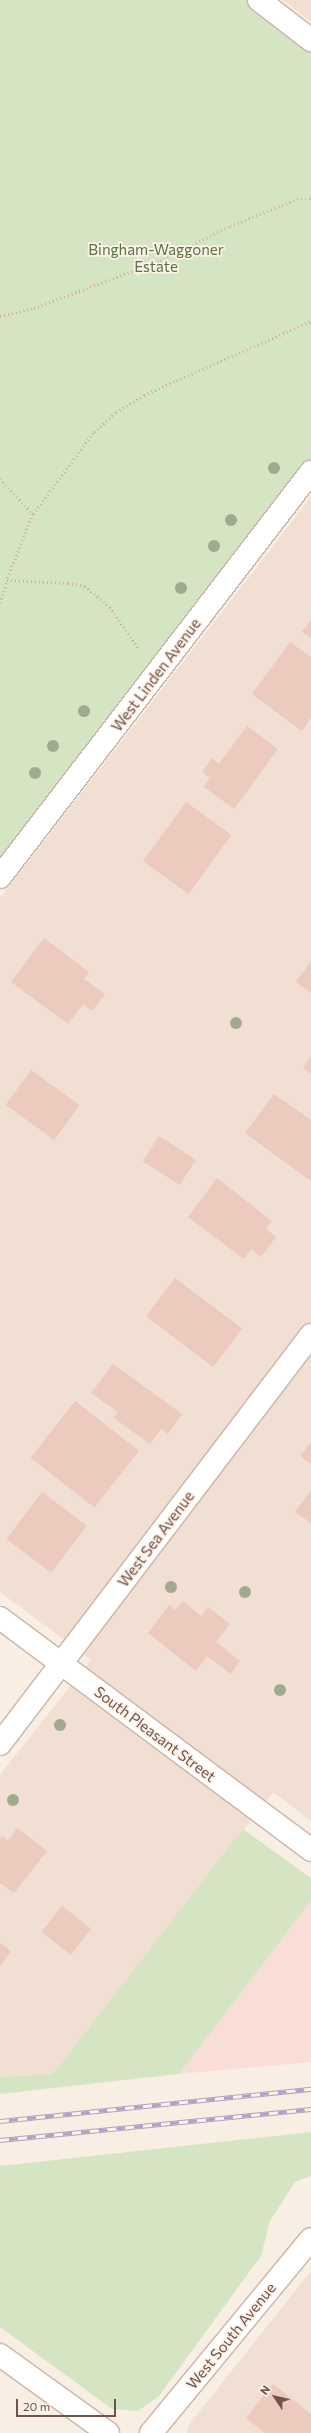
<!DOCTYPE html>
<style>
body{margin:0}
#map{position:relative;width:311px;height:2433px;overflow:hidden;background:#f9eee3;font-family:Commissioner,sans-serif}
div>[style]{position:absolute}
.residential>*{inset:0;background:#f0dfd2}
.commercial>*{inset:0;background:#f9ddd7}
.green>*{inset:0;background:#d5e5c3}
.building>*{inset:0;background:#eccabd;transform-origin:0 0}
.path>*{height:2.5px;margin-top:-1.25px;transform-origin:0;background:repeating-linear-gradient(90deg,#d0aea1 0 1px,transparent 0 4px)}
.roads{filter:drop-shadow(1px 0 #c9b5ab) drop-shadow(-1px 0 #c9b5ab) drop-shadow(0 1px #c9b5ab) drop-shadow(0 -1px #c9b5ab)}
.street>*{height:22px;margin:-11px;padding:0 11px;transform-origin:11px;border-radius:11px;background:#fff}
.rail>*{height:4.5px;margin-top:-2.25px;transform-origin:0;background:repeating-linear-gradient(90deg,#fdf2e8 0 9px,#b0a3c1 0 18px);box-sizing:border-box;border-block:1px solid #b0a3c1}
.trees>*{width:12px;height:12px;margin:-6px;border-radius:50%;background:#a0aa8c}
span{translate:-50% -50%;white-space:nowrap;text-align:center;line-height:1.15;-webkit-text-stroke:3.5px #fdf2e8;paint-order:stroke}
.park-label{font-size:15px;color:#587345}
.street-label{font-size:15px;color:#6e544c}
.north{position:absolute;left:255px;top:2377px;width:40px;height:40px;-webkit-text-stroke:3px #fdf2e8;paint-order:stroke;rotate:305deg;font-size:11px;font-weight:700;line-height:16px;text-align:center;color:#6e544c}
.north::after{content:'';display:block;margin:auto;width:14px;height:18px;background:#6e544c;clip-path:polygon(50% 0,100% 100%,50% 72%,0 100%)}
.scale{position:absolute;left:16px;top:2399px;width:100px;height:18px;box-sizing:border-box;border:2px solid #6e544c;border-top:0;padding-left:5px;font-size:12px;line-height:14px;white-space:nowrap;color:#6e544c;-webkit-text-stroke:3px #fdf2e8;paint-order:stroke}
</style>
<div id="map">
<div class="residential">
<div style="clip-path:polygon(283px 0,311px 0,311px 22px)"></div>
<div style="clip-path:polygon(311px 497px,311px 1821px,273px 1792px,53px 2074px,0 2077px,0 1775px,91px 1660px,0 1592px,0 898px)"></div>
<div style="clip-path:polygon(311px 2271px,311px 2433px,187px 2433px,188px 2426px)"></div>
</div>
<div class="commercial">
<div style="clip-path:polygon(311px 1901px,311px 2062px,179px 2074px)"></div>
</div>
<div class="green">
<div style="clip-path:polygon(0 0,254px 0,311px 44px,311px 472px,0 877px)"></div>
<div style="clip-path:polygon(243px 1829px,311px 1878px,311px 1901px,179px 2074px,0 2094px,0 2077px,53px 2074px)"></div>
<div style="clip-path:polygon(311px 2132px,311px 2176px,295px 2182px,270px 2221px,261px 2256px,159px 2396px,138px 2411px,112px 2409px,0 2327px,0 2166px)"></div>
</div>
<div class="building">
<div style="clip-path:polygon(311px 620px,311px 638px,302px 632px)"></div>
<div style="clip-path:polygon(290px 642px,311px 657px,311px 718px,302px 731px,252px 694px)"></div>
<div style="clip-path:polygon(247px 726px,278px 749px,234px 809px,204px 787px,210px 778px,202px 772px,212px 758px,219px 764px)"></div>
<div style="left:186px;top:802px;width:56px;height:73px;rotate:36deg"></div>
<div style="clip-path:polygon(44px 938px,89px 972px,84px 979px,105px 994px,92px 1011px,83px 1004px,68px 1024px,11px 982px)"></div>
<div style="clip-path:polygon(311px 961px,311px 993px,296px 982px)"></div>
<div style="clip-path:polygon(311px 1056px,311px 1074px,303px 1068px)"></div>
<div style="left:31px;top:1070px;width:60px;height:43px;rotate:36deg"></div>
<div style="clip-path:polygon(274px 1094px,311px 1120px,311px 1181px,245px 1133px)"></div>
<div style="left:159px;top:1136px;width:44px;height:30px;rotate:33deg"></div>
<div style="clip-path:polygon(217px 1178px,272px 1221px,266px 1229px,276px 1237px,261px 1257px,251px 1249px,244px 1259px,188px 1217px)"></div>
<div style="left:175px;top:1278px;width:84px;height:48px;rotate:37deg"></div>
<div style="clip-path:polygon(113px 1364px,182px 1414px,168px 1434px,161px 1429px,150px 1444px,114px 1418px,118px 1412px,91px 1393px)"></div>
<div style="left:75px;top:1401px;width:81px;height:72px;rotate:38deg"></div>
<div style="clip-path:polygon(311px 1442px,311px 1464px,300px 1456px)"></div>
<div style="clip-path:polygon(311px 1490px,311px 1523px,295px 1512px)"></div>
<div style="left:42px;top:1492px;width:56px;height:59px;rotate:37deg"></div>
<div style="clip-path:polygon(183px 1601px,201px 1616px,208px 1607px,230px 1624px,216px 1642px,240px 1661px,231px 1674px,207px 1656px,196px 1671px,148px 1633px,169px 1605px,175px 1610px)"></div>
<div style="clip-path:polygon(17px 1828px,47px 1851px,14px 1893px,0 1883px,0 1839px,2px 1836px,8px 1841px)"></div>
<div style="left:62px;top:1906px;width:37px;height:33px;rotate:38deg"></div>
<div style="clip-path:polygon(0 1943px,11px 1951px,0 1966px)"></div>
<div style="clip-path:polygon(273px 2384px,311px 2414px,311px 2433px,265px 2433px,246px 2418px)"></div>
</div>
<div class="path">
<div style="left:0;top:316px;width:35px;rotate:-13deg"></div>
<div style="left:34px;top:308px;width:134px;rotate:-20.5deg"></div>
<div style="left:160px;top:261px;width:78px;rotate:-26.6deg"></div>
<div style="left:230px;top:226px;width:72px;rotate:-21.9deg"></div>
<div style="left:297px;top:199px;width:14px"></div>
<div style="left:0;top:479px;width:48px;rotate:46.7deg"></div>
<div style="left:33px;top:514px;width:71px;rotate:111.5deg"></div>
<div style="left:7px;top:580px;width:61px;rotate:2.8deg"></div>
<div style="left:68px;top:583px;width:17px;rotate:10deg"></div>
<div style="left:85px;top:586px;width:33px;rotate:40deg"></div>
<div style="left:110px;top:607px;width:51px;rotate:55.4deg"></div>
<div style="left:33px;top:514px;width:102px;rotate:-53.4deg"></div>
<div style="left:94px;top:432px;width:30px;rotate:-42deg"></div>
<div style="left:116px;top:412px;width:33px;rotate:-31deg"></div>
<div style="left:144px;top:395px;width:183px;rotate:-23.9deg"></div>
<div style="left:0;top:603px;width:24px;rotate:-73deg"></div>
</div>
<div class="roads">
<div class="street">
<div style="left:259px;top:0;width:66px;rotate:37.6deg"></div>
<div style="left:0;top:877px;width:511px;rotate:-52.48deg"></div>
<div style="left:0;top:1618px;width:388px;rotate:36.7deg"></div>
<div style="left:0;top:1744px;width:514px;rotate:-52.75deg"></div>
<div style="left:0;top:2355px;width:133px;rotate:35.8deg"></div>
<div style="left:151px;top:2433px;width:251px;rotate:-50.5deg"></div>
</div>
</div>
<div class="rail">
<div style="left:0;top:2121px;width:313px;rotate:-5.9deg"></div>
<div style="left:0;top:2140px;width:313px;rotate:-5.7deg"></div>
</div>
<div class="trees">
<div style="left:274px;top:468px"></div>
<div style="left:231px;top:520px"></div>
<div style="left:214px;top:546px"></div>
<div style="left:181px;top:588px"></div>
<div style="left:84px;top:711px"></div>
<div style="left:53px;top:746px"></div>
<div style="left:35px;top:773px"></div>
<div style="left:236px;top:1023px"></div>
<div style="left:171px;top:1587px"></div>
<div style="left:245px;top:1592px"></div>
<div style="left:280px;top:1690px"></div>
<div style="left:60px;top:1725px"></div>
<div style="left:13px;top:1800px"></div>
</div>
<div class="park-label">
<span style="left:156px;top:258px">Bingham-Waggoner<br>Estate</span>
</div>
<div class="street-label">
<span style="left:156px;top:675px;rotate:-53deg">West Linden Avenue</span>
<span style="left:156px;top:1539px;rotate:-53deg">West Sea Avenue</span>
<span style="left:155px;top:1734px;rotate:37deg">South Pleasant Street</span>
<span style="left:231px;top:2336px;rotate:-51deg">West South Avenue</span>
</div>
<div class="north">N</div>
<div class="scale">20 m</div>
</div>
